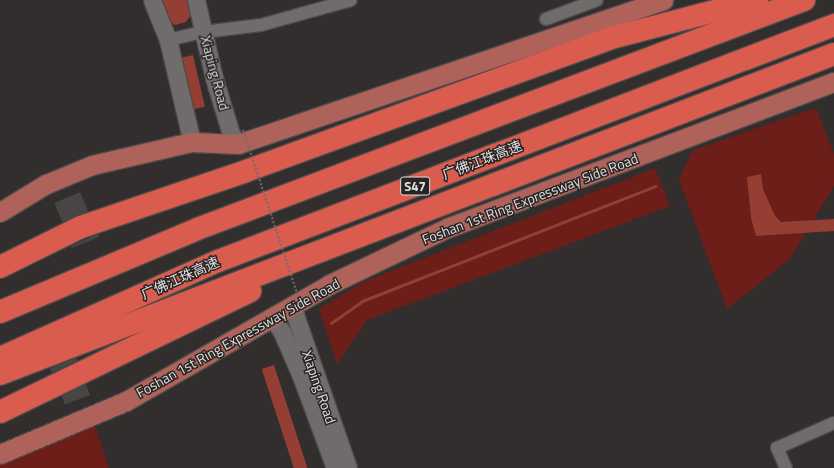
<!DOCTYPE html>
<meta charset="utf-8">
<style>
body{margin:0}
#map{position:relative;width:834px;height:468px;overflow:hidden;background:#312e2d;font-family:"Titillium Web","Noto Sans SC",sans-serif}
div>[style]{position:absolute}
.green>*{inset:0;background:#6d1e18}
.water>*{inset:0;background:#943e34;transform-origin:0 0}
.stream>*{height:3px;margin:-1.5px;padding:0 1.5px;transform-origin:1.5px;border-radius:1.5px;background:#943e34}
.building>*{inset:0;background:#484544;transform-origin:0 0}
.roads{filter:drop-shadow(1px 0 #4d4b4b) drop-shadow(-1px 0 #4d4b4b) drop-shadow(0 1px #4d4b4b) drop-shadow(0 -1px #4d4b4b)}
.minor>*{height:12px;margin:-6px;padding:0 6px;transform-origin:6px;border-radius:6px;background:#6f6c6b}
.secondary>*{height:17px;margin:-8.5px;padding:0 8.5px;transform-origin:8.5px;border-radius:8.5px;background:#6f6c6b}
.primary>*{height:19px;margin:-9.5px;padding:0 9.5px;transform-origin:9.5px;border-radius:9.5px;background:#af625a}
.motorway>*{height:22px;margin:-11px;padding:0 11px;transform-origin:11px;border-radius:11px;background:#d95c4f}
.path-bridge>*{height:2px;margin-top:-1px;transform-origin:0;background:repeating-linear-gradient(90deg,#6e6b6b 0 2px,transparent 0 4px)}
span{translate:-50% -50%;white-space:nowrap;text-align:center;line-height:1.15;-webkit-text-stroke:3px #272424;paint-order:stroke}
.shield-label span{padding:1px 3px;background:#272424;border:1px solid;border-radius:3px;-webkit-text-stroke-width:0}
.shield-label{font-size:13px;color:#e2e0e0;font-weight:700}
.street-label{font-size:14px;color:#e2e0e0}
</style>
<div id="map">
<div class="green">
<div style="clip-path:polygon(816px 108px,834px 154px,834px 186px,790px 259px,727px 309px,679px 179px,693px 150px)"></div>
<div style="clip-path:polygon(655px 168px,670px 206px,367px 320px,337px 364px,319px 309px,363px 282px)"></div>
<div style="clip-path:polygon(95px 426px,109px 468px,0 468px,0 461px)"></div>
</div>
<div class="water">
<div style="clip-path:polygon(157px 0,187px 0,191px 15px,186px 22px,175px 25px,163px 17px)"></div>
<div style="left:193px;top:55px;width:53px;height:12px;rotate:77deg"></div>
<div style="clip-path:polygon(761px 174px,763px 189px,775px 216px,781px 222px,834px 219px,834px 231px,756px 236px,751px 218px,747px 177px)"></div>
<div style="left:274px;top:365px;width:108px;height:13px;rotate:72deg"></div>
</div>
<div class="stream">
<div style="left:331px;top:323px;width:38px;rotate:-35deg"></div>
<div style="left:362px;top:301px;width:315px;rotate:-21.4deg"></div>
</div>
<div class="building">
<div style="left:80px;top:192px;width:21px;height:28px;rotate:67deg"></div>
<div style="clip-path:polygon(98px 234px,99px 237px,72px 248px,71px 246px)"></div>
<div style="clip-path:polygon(76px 358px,77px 361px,52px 373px,50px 368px)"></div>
<div style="left:86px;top:384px;width:12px;height:27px;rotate:70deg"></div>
</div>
<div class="roads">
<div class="minor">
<div style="left:546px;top:19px;width:54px;rotate:-20.4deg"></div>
<div style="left:168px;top:40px;width:37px;rotate:-13deg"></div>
<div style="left:204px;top:32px;width:57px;rotate:-7deg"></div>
<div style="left:261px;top:25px;width:93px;rotate:-15.5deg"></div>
<div style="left:786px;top:468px;width:22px;rotate:-114deg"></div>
<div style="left:777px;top:448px;width:62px;rotate:-23.7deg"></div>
</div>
<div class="secondary">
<div style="left:152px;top:0;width:43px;rotate:68.2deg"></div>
<div style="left:168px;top:40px;width:105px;rotate:76.8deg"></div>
<div style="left:196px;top:0;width:80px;rotate:77deg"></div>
<div style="left:214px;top:78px;width:59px;rotate:73.1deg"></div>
<div style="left:231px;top:134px;width:12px;rotate:55deg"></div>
<div style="left:292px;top:306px;width:171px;rotate:70.9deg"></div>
<div style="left:272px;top:317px;width:18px;rotate:56deg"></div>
<div style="left:282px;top:332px;width:48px;rotate:66.6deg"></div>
<div style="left:301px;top:376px;width:98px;rotate:69.7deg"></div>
</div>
<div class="primary">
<div style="left:0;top:212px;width:54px;rotate:-31.3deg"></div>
<div style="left:46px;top:184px;width:50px;rotate:-22.4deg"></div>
<div style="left:92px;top:165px;width:103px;rotate:-13deg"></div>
<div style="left:192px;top:142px;width:46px;rotate:2.5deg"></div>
<div style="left:238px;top:144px;width:449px;rotate:-18.7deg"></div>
<div style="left:0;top:454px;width:137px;rotate:-22.8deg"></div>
<div style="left:126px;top:401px;width:235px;rotate:-29.8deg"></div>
<div style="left:330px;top:284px;width:130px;rotate:-25.6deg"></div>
<div style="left:447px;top:228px;width:414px;rotate:-20.7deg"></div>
</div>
<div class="motorway">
<div style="left:0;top:267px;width:90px;rotate:-26.3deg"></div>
<div style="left:81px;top:227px;width:174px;rotate:-18.7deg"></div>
<div style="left:246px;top:171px;width:388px;rotate:-20deg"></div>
<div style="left:611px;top:38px;width:151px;rotate:-14.6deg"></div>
<div style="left:0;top:312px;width:214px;rotate:-22.8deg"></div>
<div style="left:197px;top:229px;width:649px;rotate:-20.67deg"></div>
<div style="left:0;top:358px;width:239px;rotate:-24deg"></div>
<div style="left:218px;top:261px;width:660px;rotate:-20.96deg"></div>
<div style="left:0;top:374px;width:893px;rotate:-20.99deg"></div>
<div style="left:0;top:412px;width:278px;rotate:-25.8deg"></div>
</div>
</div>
<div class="path-bridge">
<div style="left:243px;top:130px;width:194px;rotate:71.7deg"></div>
</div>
<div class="shield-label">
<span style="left:415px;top:186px">S47</span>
</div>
<div class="street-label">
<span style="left:215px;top:73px;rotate:75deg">Xiaping Road</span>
<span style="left:482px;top:160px;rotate:-21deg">广佛江珠高速</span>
<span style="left:530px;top:199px;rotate:-21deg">Foshan 1st Ring Expressway Side Road</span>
<span style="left:180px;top:278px;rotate:-24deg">广佛江珠高速</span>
<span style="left:238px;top:338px;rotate:-29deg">Foshan 1st Ring Expressway Side Road</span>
<span style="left:319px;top:387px;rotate:71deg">Xiaping Road</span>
</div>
</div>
